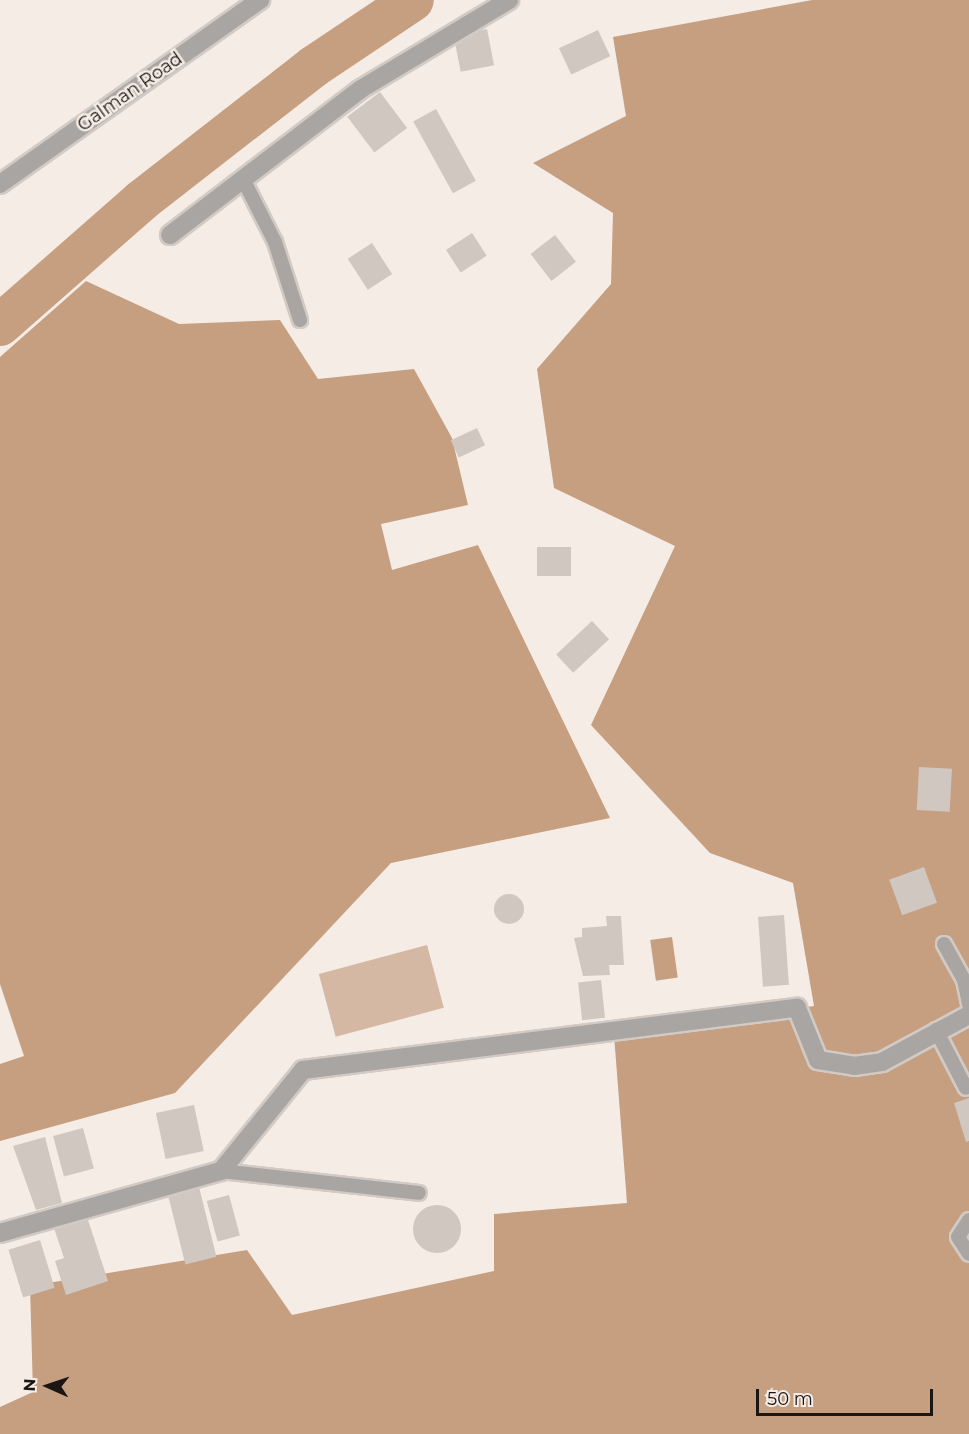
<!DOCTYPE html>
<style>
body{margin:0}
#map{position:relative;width:969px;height:1434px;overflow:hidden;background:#f5ece5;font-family:Montserrat,sans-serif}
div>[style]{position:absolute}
.green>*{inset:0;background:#d5b8a3;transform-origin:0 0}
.water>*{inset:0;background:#c69e80;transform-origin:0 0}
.river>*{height:42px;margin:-21px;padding:0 21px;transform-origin:21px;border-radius:21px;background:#c69e80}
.building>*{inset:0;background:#d0c7c0;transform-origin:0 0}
.round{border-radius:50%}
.roads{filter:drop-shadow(2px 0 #d2cac4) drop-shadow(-2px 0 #d2cac4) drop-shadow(0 2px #d2cac4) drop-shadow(0 -2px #d2cac4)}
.lane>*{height:14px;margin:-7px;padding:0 7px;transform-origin:7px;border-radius:7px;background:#a9a5a2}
.street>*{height:18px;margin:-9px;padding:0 9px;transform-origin:9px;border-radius:9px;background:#a9a5a2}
span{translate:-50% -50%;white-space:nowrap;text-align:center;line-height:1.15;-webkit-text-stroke:5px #f5ece5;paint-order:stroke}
.street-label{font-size:18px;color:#1a1614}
.north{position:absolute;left:18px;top:1356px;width:60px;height:60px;-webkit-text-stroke:4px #f5ece5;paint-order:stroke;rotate:273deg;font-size:16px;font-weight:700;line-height:24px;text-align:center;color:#1a1614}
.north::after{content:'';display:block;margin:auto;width:21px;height:27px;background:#1a1614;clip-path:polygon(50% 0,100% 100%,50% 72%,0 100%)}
.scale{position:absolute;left:756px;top:1389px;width:177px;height:27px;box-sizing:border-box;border:3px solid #1a1614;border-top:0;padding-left:8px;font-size:18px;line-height:21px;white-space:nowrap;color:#1a1614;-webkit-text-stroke:4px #f5ece5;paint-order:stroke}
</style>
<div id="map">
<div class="green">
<div style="left:427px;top:945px;width:65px;height:112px;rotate:75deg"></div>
</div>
<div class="water">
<div style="clip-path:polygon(812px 0,969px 0,969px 1434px,0 1434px,0 1407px,33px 1392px,30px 1286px,247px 1250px,292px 1315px,494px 1271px,494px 1214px,627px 1203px,614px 1035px,814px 1006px,793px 883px,710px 853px,591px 725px,675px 546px,554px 488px,537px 369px,611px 284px,613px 213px,533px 163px,626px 116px,613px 37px)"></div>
<div style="clip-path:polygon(86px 281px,179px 324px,280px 320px,318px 379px,414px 369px,452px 438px,468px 505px,381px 524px,392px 570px,478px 545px,610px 818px,391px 863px,175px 1093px,0 1141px,0 1064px,24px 1056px,0 984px,0 357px)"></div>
<div style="left:672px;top:937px;width:41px;height:22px;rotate:82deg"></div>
</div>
<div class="river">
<div style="left:0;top:325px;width:188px;rotate:-41.3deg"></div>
<div style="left:141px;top:201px;width:218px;rotate:-37.9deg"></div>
<div style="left:313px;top:67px;width:120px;rotate:-33.8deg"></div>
</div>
<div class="building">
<div style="left:487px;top:29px;width:37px;height:34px;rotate:79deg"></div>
<div style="left:598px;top:30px;width:29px;height:43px;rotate:65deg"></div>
<div style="left:380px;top:92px;width:45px;height:41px;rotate:53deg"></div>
<div style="left:436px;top:109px;width:82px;height:26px;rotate:61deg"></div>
<div style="left:472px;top:233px;width:27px;height:31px;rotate:57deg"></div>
<div style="left:555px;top:235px;width:34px;height:31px;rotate:52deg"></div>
<div style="left:372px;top:243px;width:37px;height:29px;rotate:57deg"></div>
<div style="left:477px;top:428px;width:19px;height:29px;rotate:65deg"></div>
<div style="left:571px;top:547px;width:29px;height:34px;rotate:90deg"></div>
<div style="left:592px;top:621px;width:25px;height:49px;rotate:47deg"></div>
<div style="left:919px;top:767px;width:33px;height:43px;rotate:3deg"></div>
<div style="left:924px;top:867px;width:38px;height:37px;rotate:70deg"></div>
<div class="round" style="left:494px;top:894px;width:30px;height:30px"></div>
<div style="left:784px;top:915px;width:70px;height:26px;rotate:86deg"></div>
<div style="clip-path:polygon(606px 916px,621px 916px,624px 965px,609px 965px,610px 975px,583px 976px,574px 938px,582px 937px,582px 928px,607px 926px)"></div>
<div style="left:601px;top:980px;width:38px;height:23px;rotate:84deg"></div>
<div style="clip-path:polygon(969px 1098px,969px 1141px,966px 1142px,954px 1103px)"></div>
<div style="left:194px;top:1105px;width:47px;height:39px;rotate:78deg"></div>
<div style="left:83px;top:1128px;width:42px;height:31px;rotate:75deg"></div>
<div style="clip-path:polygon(45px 1137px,62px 1203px,36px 1210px,13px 1146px)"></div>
<div style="left:199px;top:1187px;width:72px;height:32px;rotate:76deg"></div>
<div style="left:229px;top:1195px;width:42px;height:23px;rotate:75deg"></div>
<div class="round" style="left:413px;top:1205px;width:48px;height:48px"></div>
<div style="clip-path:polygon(87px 1217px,108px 1281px,66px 1295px,55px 1261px,64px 1258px,54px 1228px)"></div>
<div style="left:40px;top:1240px;width:50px;height:33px;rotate:73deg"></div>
</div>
<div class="roads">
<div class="lane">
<div style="left:243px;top:179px;width:71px;rotate:63.1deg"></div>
<div style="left:275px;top:242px;width:82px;rotate:72.2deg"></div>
<div style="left:944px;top:944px;width:41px;rotate:60.9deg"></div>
<div style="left:964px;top:980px;width:25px;rotate:78deg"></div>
<div style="left:936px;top:1030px;width:65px;rotate:62.7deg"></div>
<div style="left:221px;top:1171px;width:199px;rotate:6.3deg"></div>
<div style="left:969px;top:1220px;width:20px;rotate:123deg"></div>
<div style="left:958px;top:1237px;width:20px;rotate:57deg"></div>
</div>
<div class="street">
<div style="left:0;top:184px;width:319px;rotate:-35.3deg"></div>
<div style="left:170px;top:235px;width:240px;rotate:-37.4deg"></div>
<div style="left:361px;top:89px;width:173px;rotate:-31deg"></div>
<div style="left:0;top:1233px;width:230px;rotate:-15.7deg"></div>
<div style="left:221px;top:1171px;width:130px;rotate:-50.9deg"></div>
<div style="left:303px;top:1070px;width:498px;rotate:-7.2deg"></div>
<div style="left:797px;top:1008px;width:56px;rotate:68deg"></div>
<div style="left:818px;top:1060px;width:36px;rotate:9deg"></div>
<div style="left:854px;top:1066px;width:28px;rotate:-8deg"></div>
<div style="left:882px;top:1062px;width:99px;rotate:-28.4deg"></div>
</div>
</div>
<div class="street-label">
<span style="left:130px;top:92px;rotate:-35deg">Galman Road</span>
</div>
<div class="north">N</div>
<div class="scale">50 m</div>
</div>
